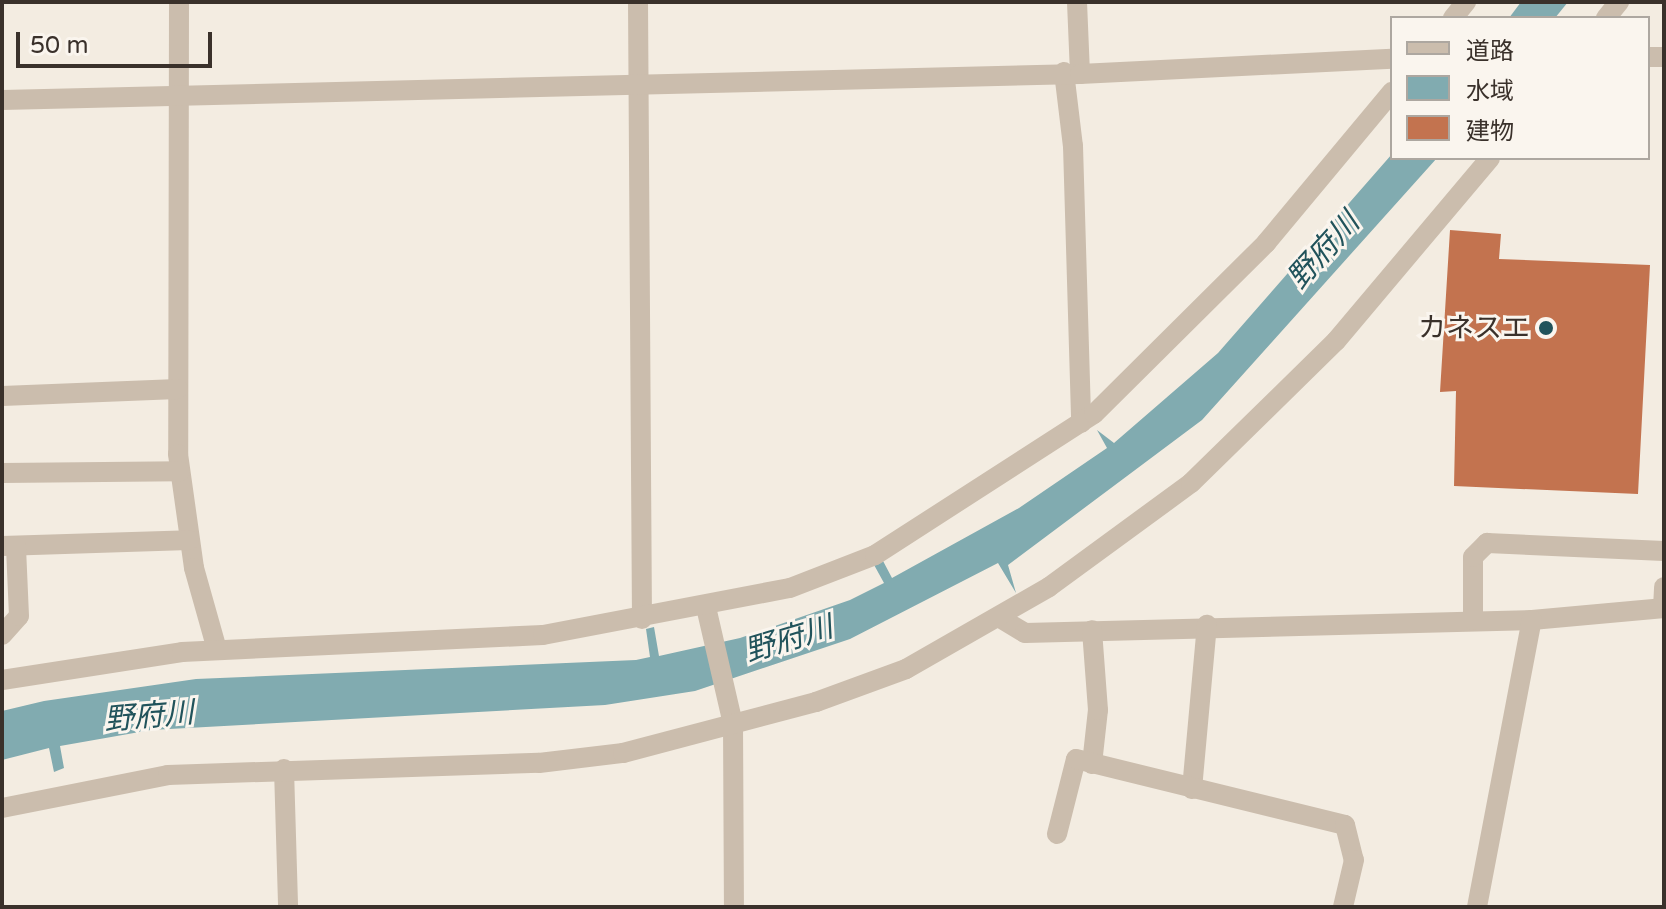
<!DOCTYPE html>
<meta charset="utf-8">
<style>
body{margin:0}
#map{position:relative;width:1666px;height:909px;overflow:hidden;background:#f3ece1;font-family:"Varela Round","Noto Sans JP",sans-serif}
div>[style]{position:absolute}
.water>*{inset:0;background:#81abb0}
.building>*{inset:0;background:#c3734f}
.minor>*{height:20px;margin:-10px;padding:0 10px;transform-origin:10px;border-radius:10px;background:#cbbdad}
.dots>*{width:22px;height:22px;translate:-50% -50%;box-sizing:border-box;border:4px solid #faf5ee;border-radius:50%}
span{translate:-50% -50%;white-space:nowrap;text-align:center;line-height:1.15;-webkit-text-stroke:6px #faf5ee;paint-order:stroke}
.poi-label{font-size:28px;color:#3a312b}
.right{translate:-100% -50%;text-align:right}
.water-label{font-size:30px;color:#21535b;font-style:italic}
.frame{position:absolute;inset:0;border:4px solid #3a312b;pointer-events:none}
.legend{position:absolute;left:1390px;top:16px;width:260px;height:144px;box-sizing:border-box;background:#faf5ee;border:2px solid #ada7a0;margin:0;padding:10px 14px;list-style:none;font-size:24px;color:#3a312b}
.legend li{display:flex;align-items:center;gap:16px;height:40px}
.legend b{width:40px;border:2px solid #ada7a0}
.scale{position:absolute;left:16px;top:32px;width:196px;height:36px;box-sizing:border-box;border:4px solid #3a312b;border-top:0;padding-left:10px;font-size:24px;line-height:28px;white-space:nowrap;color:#3a312b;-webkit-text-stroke:6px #faf5ee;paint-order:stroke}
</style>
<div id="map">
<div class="water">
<div style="clip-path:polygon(1521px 2px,1568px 2px,1555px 18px,1509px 18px)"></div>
<div style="clip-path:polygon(1392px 154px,1437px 158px,1202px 420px,1008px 565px,1016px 593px,998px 563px,850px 639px,695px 691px,605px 705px,151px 730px,60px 746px,64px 768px,54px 772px,49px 748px,2px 760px,2px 711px,44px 701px,196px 679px,636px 660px,650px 657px,646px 629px,654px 627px,659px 656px,740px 638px,850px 600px,884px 583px,873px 563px,882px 559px,892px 578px,1019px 508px,1107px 448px,1097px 430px,1114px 443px,1218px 353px)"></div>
</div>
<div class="building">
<div style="clip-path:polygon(1450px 230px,1501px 234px,1499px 259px,1650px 265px,1638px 494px,1454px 486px,1456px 391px,1440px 392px)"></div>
</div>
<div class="minor">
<div style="left:179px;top:2px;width:452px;rotate:90.1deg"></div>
<div style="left:178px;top:454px;width:115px;rotate:82deg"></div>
<div style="left:194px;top:568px;width:85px;rotate:74.3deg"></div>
<div style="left:638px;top:2px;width:617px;rotate:89.63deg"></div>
<div style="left:1077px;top:2px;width:72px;rotate:87.6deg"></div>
<div style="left:1453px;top:18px;width:21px;rotate:-51deg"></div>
<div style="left:1606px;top:18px;width:21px;rotate:-51deg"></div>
<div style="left:1648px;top:57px;width:16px"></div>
<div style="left:1064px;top:72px;width:75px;rotate:83.1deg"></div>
<div style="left:1073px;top:146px;width:277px;rotate:88.3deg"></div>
<div style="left:2px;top:100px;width:1078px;rotate:-1.38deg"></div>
<div style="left:1080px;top:74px;width:312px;rotate:-2.8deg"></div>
<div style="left:2px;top:396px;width:176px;rotate:-2.3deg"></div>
<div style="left:2px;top:473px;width:178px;rotate:-0.6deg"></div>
<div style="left:2px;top:546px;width:187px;rotate:-1.8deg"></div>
<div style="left:706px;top:607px;width:120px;rotate:77deg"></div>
<div style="left:733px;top:724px;width:183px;rotate:89.7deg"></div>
<div style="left:1663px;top:608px;width:21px;rotate:-87deg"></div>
<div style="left:1000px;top:618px;width:29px;rotate:31deg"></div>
<div style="left:1025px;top:633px;width:507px;rotate:-1.47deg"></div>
<div style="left:1532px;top:620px;width:133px;rotate:-5.2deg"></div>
<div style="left:1473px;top:620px;width:63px;rotate:-90deg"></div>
<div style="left:1473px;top:557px;width:20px;rotate:-45deg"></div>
<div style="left:1487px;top:543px;width:177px;rotate:2.6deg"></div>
<div style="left:2px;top:635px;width:25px;rotate:-48deg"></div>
<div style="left:19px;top:616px;width:70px;rotate:-92.5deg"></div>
<div style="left:2px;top:680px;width:182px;rotate:-8.8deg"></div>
<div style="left:182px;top:652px;width:361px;rotate:-2.7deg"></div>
<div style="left:543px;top:635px;width:251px;rotate:-10.8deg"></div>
<div style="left:790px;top:588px;width:91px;rotate:-21.2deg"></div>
<div style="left:875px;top:555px;width:260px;rotate:-32.8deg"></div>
<div style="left:1094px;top:414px;width:243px;rotate:-44.8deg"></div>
<div style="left:1266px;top:243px;width:197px;rotate:-50.2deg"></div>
<div style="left:1092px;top:764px;width:54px;rotate:-83.7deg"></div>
<div style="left:1098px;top:710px;width:80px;rotate:-94.3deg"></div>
<div style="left:284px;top:769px;width:138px;rotate:88.3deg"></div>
<div style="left:1192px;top:789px;width:165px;rotate:-84.8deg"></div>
<div style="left:2px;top:808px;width:169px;rotate:-11.2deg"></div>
<div style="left:168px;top:775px;width:371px;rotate:-1.9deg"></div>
<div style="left:539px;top:763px;width:85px;rotate:-6.8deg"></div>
<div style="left:623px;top:753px;width:200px;rotate:-14.8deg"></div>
<div style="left:816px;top:702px;width:96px;rotate:-20.1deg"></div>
<div style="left:906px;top:669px;width:165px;rotate:-29.8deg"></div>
<div style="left:1049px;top:587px;width:176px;rotate:-36.2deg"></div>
<div style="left:1191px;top:483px;width:203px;rotate:-44.4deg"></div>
<div style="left:1336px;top:341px;width:239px;rotate:-49.9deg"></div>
<div style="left:1057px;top:834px;width:77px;rotate:-75.8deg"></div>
<div style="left:1076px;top:759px;width:277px;rotate:13.8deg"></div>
<div style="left:1345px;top:825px;width:36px;rotate:76deg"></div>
<div style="left:1354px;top:860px;width:48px;rotate:103.2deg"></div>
<div style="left:1477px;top:907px;width:292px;rotate:-79.2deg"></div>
</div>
<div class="dots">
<div style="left:1546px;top:328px;background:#21535b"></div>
</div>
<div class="poi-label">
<span class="right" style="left:1530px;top:328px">カネスエ</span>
</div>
<div class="water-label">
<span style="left:1324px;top:251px;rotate:-48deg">野府川</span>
<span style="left:789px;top:640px;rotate:-17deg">野府川</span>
<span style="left:149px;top:717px;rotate:-5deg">野府川</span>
</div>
<div class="frame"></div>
<ul class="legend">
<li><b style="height:10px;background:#cbbdad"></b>道路</li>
<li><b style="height:22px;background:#81abb0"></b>水域</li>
<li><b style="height:22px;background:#c3734f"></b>建物</li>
</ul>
<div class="scale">50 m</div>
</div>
